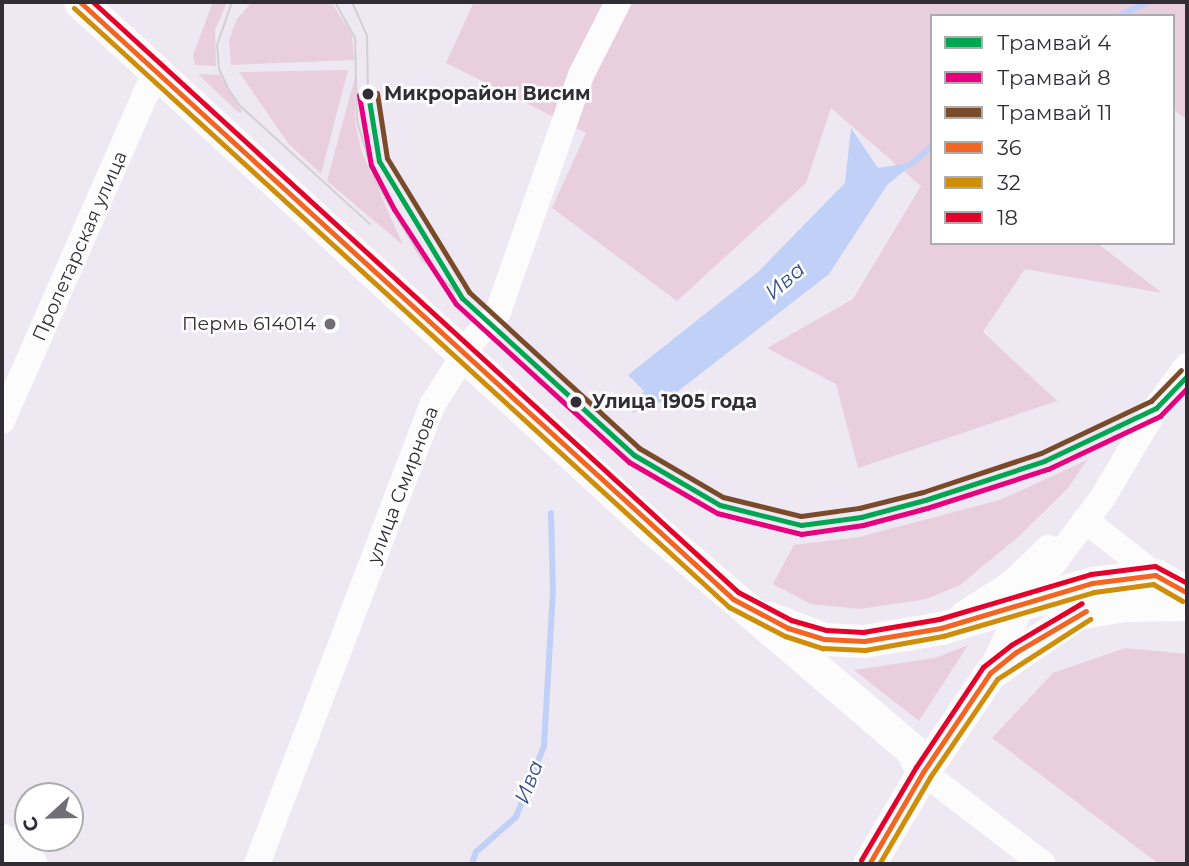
<!DOCTYPE html>
<meta charset="utf-8">
<style>
body{margin:0}
#map{position:relative;width:1189px;height:866px;overflow:hidden;background:#ede8f2;font-family:Montserrat,sans-serif}
div>[style]{position:absolute}
.green>*{inset:0;background:#e9cede}
.water>*{inset:0;background:#c0d0f7}
.stream>*{height:6px;margin:-3px;padding:0 3px;transform-origin:3px;border-radius:3px;background:#c0d0f7}
.minor>*{height:26px;margin:-13px;padding:0 13px;transform-origin:13px;border-radius:13px;background:#fcfcfd}
.major>*{height:33px;margin:-16.5px;padding:0 16.5px;transform-origin:16.5px;border-radius:16.5px;background:#fcfcfd}
.tram>*{height:2px;margin:-1px;padding:0 1px;transform-origin:1px;border-radius:1px;background:#d2d0d3}
.bus-1>*{height:5px;margin:-2.5px;padding:0 2.5px;transform-origin:2.5px;border-radius:2.5px;background:#f26522}
.bus-2>*{height:5px;margin:-2.5px;padding:0 2.5px;transform-origin:2.5px;border-radius:2.5px;background:#cf8e0a}
.bus-3>*{height:5px;margin:-2.5px;padding:0 2.5px;transform-origin:2.5px;border-radius:2.5px;background:#e4002b}
.tram-1>*{height:5px;margin:-2.5px;padding:0 2.5px;transform-origin:2.5px;border-radius:2.5px;background:#00a651}
.tram-2>*{height:5px;margin:-2.5px;padding:0 2.5px;transform-origin:2.5px;border-radius:2.5px;background:#e5007d}
.tram-3>*{height:5px;margin:-2.5px;padding:0 2.5px;transform-origin:2.5px;border-radius:2.5px;background:#7a4b2a}
.dots>*{width:19px;height:19px;translate:-50% -50%;box-sizing:border-box;border:4px solid #fff;border-radius:50%}
span{translate:-50% -50%;white-space:nowrap;text-align:center;line-height:1.15;-webkit-text-stroke:5px #fff;paint-order:stroke}
.stop-label{font-size:19px;color:#302d34;font-weight:700}
.left{translate:0 -50%;text-align:left}
.street-label{font-size:19px;color:#302d34}
.poi-label{font-size:19px;color:#302d34}
.right{translate:-100% -50%;text-align:right}
.water-label{font-size:21px;color:#35508e;font-style:italic}
.frame{position:absolute;inset:0;border:4px solid #302d34;pointer-events:none}
.legend{position:absolute;left:930px;top:14px;width:245px;height:231px;box-sizing:border-box;background:#fff;border:2px solid #acabae;margin:0;padding:9px 12px;list-style:none;font-size:21px;color:#302d34}
.legend li{display:flex;align-items:center;gap:14px;height:35px}
.legend b{width:35px;border:2px solid #acabae}
.north{position:absolute;left:14px;top:782px;width:70px;height:70px;box-sizing:border-box;background:#fff;border:2px solid #acabae;border-radius:50%;rotate:248deg;font-size:19px;font-weight:700;line-height:28px;text-align:center;color:#302d34}
.north::after{content:'';display:block;margin:auto;width:24px;height:32px;background:#726e76;clip-path:polygon(50% 0,100% 100%,50% 72%,0 100%)}
</style>
<div id="map">
<div class="green">
<div style="clip-path:polygon(213px 2px,227px 2px,215px 30px,216px 66px,195px 65px,193px 55px)"></div>
<div style="clip-path:polygon(252px 2px,331px 2px,352px 34px,354px 60px,231px 65px,229px 40px,237px 19px)"></div>
<div style="clip-path:polygon(474px 2px,1187px 2px,1187px 120px,1173px 109px,1173px 16px,932px 16px,932px 243px,1097px 243px,1162px 293px,1025px 269px,983px 332px,1057px 401px,858px 468px,836px 384px,767px 348px,853px 299px,921px 186px,831px 108px,806px 183px,677px 301px,552px 208px,586px 133px,446px 63px)"></div>
<div style="clip-path:polygon(348px 70px,321px 174px,288px 143px,239px 72px)"></div>
<div style="clip-path:polygon(198px 74px,220px 75px,242px 112px,239px 113px)"></div>
<div style="clip-path:polygon(355px 77px,355px 122px,362px 153px,403px 245px,327px 181px)"></div>
<div style="clip-path:polygon(1087px 460px,1068px 488px,1018px 537px,960px 585px,927px 599px,860px 609px,811px 604px,773px 584px,794px 545px,859px 537px,1000px 500px)"></div>
<div style="clip-path:polygon(968px 645px,919px 721px,854px 670px,935px 658px)"></div>
<div style="clip-path:polygon(1125px 648px,1187px 654px,1187px 864px,1159px 864px,992px 738px,1053px 673px)"></div>
</div>
<div class="water">
<div style="clip-path:polygon(851px 128px,878px 168px,915px 162px,887px 185px,829px 274px,668px 399px,632px 413px,644px 391px,628px 375px,758px 272px,845px 183px)"></div>
</div>
<div class="stream">
<div style="left:1119px;top:16px;width:32px;rotate:-26deg"></div>
<div style="left:910px;top:165px;width:29px;rotate:-41deg"></div>
<div style="left:472px;top:864px;width:13px;rotate:-72deg"></div>
<div style="left:476px;top:852px;width:53px;rotate:-41.2deg"></div>
<div style="left:516px;top:817px;width:76px;rotate:-68.5deg"></div>
<div style="left:544px;top:746px;width:155px;rotate:-86.7deg"></div>
<div style="left:553px;top:591px;width:78px;rotate:-91.5deg"></div>
</div>
<div class="minor">
<div style="left:2px;top:421px;width:383px;rotate:-66.3deg"></div>
<div style="left:1085px;top:520px;width:89px;rotate:38.2deg"></div>
<div style="left:964px;top:614px;width:59px;rotate:-33.1deg"></div>
<div style="left:1013px;top:582px;width:49px;rotate:-44.2deg"></div>
<div style="left:990px;top:673px;width:75px;rotate:-64.8deg"></div>
<div style="left:1022px;top:605px;width:135px;rotate:-53.1deg"></div>
<div style="left:1103px;top:497px;width:104px;rotate:-59.2deg"></div>
<div style="left:1156px;top:408px;width:52px;rotate:-53.6deg"></div>
<div style="left:923px;top:772px;width:151px;rotate:37.5deg"></div>
<div style="left:257px;top:864px;width:493px;rotate:-69.1deg"></div>
<div style="left:433px;top:404px;width:77px;rotate:-57.8deg"></div>
<div style="left:474px;top:339px;width:36px;rotate:-48deg"></div>
<div style="left:498px;top:312px;width:251px;rotate:-70.7deg"></div>
<div style="left:581px;top:75px;width:82px;rotate:-63.1deg"></div>
</div>
<div class="major">
<div style="left:80px;top:2px;width:776px;rotate:42.6deg"></div>
<div style="left:651px;top:527px;width:342px;rotate:40.5deg"></div>
<div style="left:911px;top:749px;width:26px;rotate:62deg"></div>
<div style="left:769px;top:618px;width:59px;rotate:20.9deg"></div>
<div style="left:824px;top:639px;width:40px;rotate:2.9deg"></div>
<div style="left:864px;top:641px;width:78px;rotate:-9.6deg"></div>
<div style="left:941px;top:628px;width:158px;rotate:-16.6deg"></div>
<div style="left:1092px;top:583px;width:64px;rotate:-7.2deg"></div>
<div style="left:1155px;top:575px;width:37px;rotate:29deg"></div>
<div style="left:2px;top:840px;width:38px;rotate:40deg"></div>
<div style="left:869px;top:864px;width:107px;rotate:-59.6deg"></div>
<div style="left:923px;top:772px;width:120px;rotate:-55.9deg"></div>
<div style="left:990px;top:673px;width:107px;rotate:-34.3deg"></div>
<div style="left:1078px;top:613px;width:46px;rotate:-10.1deg"></div>
<div style="left:1123px;top:605px;width:64px;rotate:-0.9deg"></div>
</div>
<div class="tram">
<div style="left:232px;top:2px;width:46px;rotate:109.2deg"></div>
<div style="left:217px;top:45px;width:24px;rotate:85deg"></div>
<div style="left:219px;top:69px;width:23px;rotate:65deg"></div>
<div style="left:229px;top:90px;width:18px;rotate:56deg"></div>
<div style="left:239px;top:105px;width:177px;rotate:42.3deg"></div>
<div style="left:335px;top:2px;width:41px;rotate:60.9deg"></div>
<div style="left:355px;top:38px;width:83px;rotate:88.6deg"></div>
<div style="left:357px;top:121px;width:63px;rotate:73.3deg"></div>
<div style="left:375px;top:181px;width:91px;rotate:58.9deg"></div>
<div style="left:422px;top:259px;width:56px;rotate:44.3deg"></div>
<div style="left:352px;top:2px;width:37px;rotate:66deg"></div>
<div style="left:367px;top:36px;width:58px;rotate:89deg"></div>
</div>
<div class="bus-1">
<div style="left:80px;top:2px;width:885px;rotate:42.43deg"></div>
<div style="left:733px;top:599px;width:62px;rotate:27.8deg"></div>
<div style="left:788px;top:628px;width:38px;rotate:17deg"></div>
<div style="left:824px;top:639px;width:40px;rotate:2.9deg"></div>
<div style="left:864px;top:641px;width:78px;rotate:-9.6deg"></div>
<div style="left:941px;top:628px;width:158px;rotate:-16.6deg"></div>
<div style="left:1092px;top:583px;width:64px;rotate:-7.2deg"></div>
<div style="left:1155px;top:575px;width:37px;rotate:29deg"></div>
<div style="left:869px;top:864px;width:107px;rotate:-59.6deg"></div>
<div style="left:923px;top:772px;width:120px;rotate:-55.9deg"></div>
<div style="left:990px;top:673px;width:33px;rotate:-39deg"></div>
<div style="left:1016px;top:652px;width:81px;rotate:-30.4deg"></div>
</div>
<div class="bus-2">
<div style="left:74px;top:8px;width:888px;rotate:42.44deg"></div>
<div style="left:729px;top:607px;width:63px;rotate:27.4deg"></div>
<div style="left:785px;top:636px;width:40px;rotate:18deg"></div>
<div style="left:823px;top:648px;width:42px;rotate:2.7deg"></div>
<div style="left:865px;top:650px;width:79px;rotate:-10.2deg"></div>
<div style="left:943px;top:636px;width:157px;rotate:-16.2deg"></div>
<div style="left:1094px;top:592px;width:60px;rotate:-7.7deg"></div>
<div style="left:1153px;top:584px;width:34px;rotate:30deg"></div>
<div style="left:879px;top:864px;width:101px;rotate:-59.6deg"></div>
<div style="left:930px;top:777px;width:119px;rotate:-55.6deg"></div>
<div style="left:997px;top:679px;width:111px;rotate:-32.8deg"></div>
</div>
<div class="bus-3">
<div style="left:93px;top:2px;width:874px;rotate:42.45deg"></div>
<div style="left:738px;top:592px;width:60px;rotate:27.8deg"></div>
<div style="left:791px;top:620px;width:36px;rotate:16deg"></div>
<div style="left:826px;top:630px;width:37px;rotate:3deg"></div>
<div style="left:863px;top:632px;width:77px;rotate:-9.7deg"></div>
<div style="left:939px;top:619px;width:159px;rotate:-16.5deg"></div>
<div style="left:1091px;top:574px;width:64px;rotate:-7.1deg"></div>
<div style="left:1155px;top:566px;width:36px;rotate:28deg"></div>
<div style="left:861px;top:860px;width:108px;rotate:-59.4deg"></div>
<div style="left:916px;top:767px;width:120px;rotate:-56.2deg"></div>
<div style="left:983px;top:667px;width:36px;rotate:-38deg"></div>
<div style="left:1011px;top:645px;width:82px;rotate:-30.6deg"></div>
</div>
<div class="tram-1">
<div style="left:368px;top:94px;width:68px;rotate:80.7deg"></div>
<div style="left:379px;top:161px;width:160px;rotate:58.8deg"></div>
<div style="left:462px;top:298px;width:233px;rotate:42.4deg"></div>
<div style="left:634px;top:455px;width:99px;rotate:30.2deg"></div>
<div style="left:720px;top:505px;width:83px;rotate:13.9deg"></div>
<div style="left:801px;top:525px;width:61px;rotate:-7.6deg"></div>
<div style="left:861px;top:517px;width:66px;rotate:-14.9deg"></div>
<div style="left:925px;top:500px;width:125px;rotate:-18.1deg"></div>
<div style="left:1044px;top:461px;width:82px;rotate:-25.3deg"></div>
<div style="left:1118px;top:426px;width:42px;rotate:-25.3deg"></div>
<div style="left:1156px;top:408px;width:45px;rotate:-45.9deg"></div>
</div>
<div class="tram-2">
<div style="left:359px;top:95px;width:71px;rotate:80.3deg"></div>
<div style="left:371px;top:165px;width:50px;rotate:62.4deg"></div>
<div style="left:394px;top:209px;width:113px;rotate:56.9deg"></div>
<div style="left:456px;top:304px;width:234px;rotate:42.4deg"></div>
<div style="left:629px;top:462px;width:102px;rotate:30.1deg"></div>
<div style="left:717px;top:513px;width:87px;rotate:14deg"></div>
<div style="left:801px;top:534px;width:63px;rotate:-8.3deg"></div>
<div style="left:863px;top:525px;width:66px;rotate:-14.9deg"></div>
<div style="left:927px;top:508px;width:127px;rotate:-17.9deg"></div>
<div style="left:1048px;top:469px;width:124px;rotate:-25.3deg"></div>
<div style="left:1160px;top:416px;width:39px;rotate:-46deg"></div>
</div>
<div class="tram-3">
<div style="left:377px;top:93px;width:66px;rotate:81.3deg"></div>
<div style="left:387px;top:158px;width:157px;rotate:58.5deg"></div>
<div style="left:469px;top:292px;width:231px;rotate:42.5deg"></div>
<div style="left:639px;top:448px;width:97px;rotate:30.3deg"></div>
<div style="left:723px;top:497px;width:80px;rotate:13.7deg"></div>
<div style="left:801px;top:516px;width:59px;rotate:-7.9deg"></div>
<div style="left:859px;top:508px;width:66px;rotate:-14deg"></div>
<div style="left:923px;top:492px;width:124px;rotate:-18.3deg"></div>
<div style="left:1041px;top:453px;width:122px;rotate:-25.3deg"></div>
<div style="left:1151px;top:401px;width:43px;rotate:-45.9deg"></div>
</div>
<div class="dots">
<div style="left:368px;top:94px;background:#302d34"></div>
<div style="left:330px;top:324px;background:#726e76"></div>
<div style="left:576px;top:402px;background:#302d34"></div>
</div>
<div class="stop-label">
<span class="left" style="left:384px;top:94px">Микрорайон Висим</span>
<span class="left" style="left:592px;top:402px">Улица 1905 года</span>
</div>
<div class="street-label">
<span style="left:80px;top:246px;rotate:-66deg">Пролетарская улица</span>
<span style="left:403px;top:485px;rotate:-69deg">улица Смирнова</span>
</div>
<div class="poi-label">
<span class="right" style="left:316px;top:324px">Пермь 614014</span>
</div>
<div class="water-label">
<span style="left:785px;top:281px;rotate:-41deg">Ива</span>
<span style="left:529px;top:782px;rotate:-69deg">Ива</span>
</div>
<div class="frame"></div>
<ul class="legend">
<li><b style="height:9px;background:#00a651"></b>Трамвай 4</li>
<li><b style="height:9px;background:#e5007d"></b>Трамвай 8</li>
<li><b style="height:9px;background:#7a4b2a"></b>Трамвай 11</li>
<li><b style="height:9px;background:#f26522"></b>36</li>
<li><b style="height:9px;background:#cf8e0a"></b>32</li>
<li><b style="height:9px;background:#e4002b"></b>18</li>
</ul>
<div class="north">С</div>
</div>
